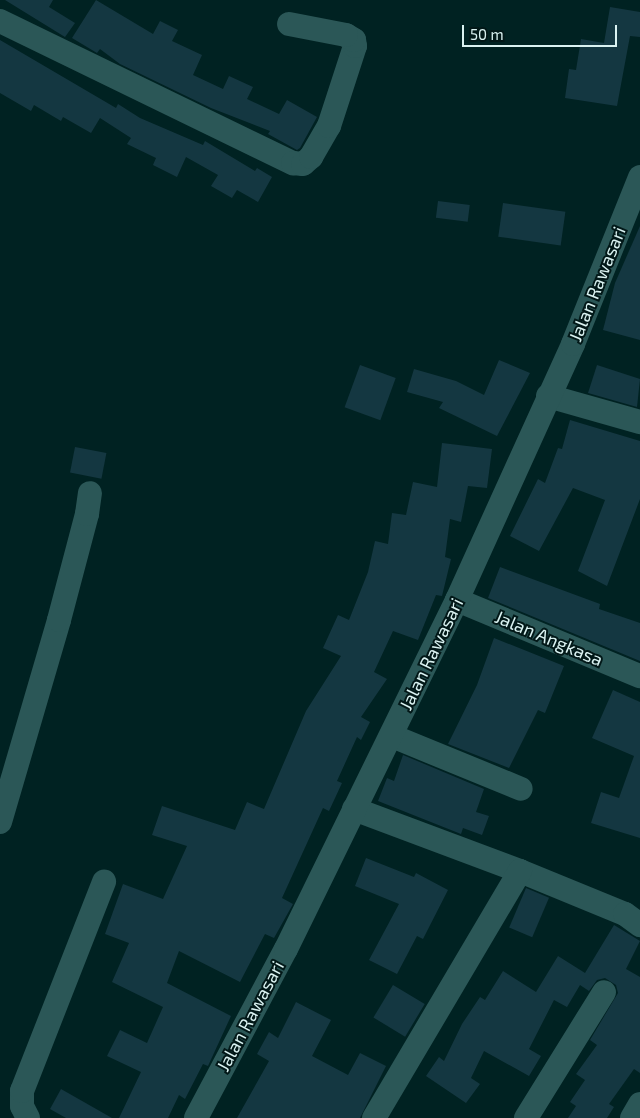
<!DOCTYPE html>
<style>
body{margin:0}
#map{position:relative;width:640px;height:1118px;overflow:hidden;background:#022;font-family:"Exo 2",sans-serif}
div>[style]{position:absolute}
.building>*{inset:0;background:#143741;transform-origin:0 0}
.minor>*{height:24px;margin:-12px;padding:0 12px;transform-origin:12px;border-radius:12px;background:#2b5757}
span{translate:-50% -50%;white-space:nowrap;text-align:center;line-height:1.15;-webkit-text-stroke:4px #021818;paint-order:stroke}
.street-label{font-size:18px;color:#daf2f1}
.scale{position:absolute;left:462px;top:25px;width:155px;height:22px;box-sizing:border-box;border:2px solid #daf2f1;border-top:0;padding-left:6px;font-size:15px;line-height:18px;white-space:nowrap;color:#daf2f1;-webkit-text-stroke:4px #021818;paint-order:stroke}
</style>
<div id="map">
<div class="building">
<div style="clip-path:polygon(5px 0,53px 0,49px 7px,75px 23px,65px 37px)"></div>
<div style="clip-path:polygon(96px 0,153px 34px,160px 21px,178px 30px,172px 41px,202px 55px,193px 75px,223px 89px,229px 76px,253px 87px,247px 99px,279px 114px,287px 100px,317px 117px,300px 148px,297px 150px,268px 134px,270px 131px,211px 108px,120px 64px,100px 49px,97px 53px,72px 38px)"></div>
<div style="clip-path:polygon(610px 7px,640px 12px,640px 37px,630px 36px,617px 106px,565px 98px,569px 69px,576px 70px,581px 39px,604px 43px)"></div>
<div style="clip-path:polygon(0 40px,116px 108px,118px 104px,140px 118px,203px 145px,205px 141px,255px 171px,257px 168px,272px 177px,258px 202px,237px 190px,232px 198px,211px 186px,218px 175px,186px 157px,177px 177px,153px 165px,156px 158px,127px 144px,131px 138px,100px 118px,91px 133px,63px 117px,61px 121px,34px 105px,31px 111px,0 93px)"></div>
<div style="left:438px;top:201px;width:32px;height:17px;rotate:7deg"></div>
<div style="left:503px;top:203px;width:63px;height:34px;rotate:8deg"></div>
<div style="clip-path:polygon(640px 226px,640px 340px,603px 330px,615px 283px)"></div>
<div style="clip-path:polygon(499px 360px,530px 373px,497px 436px,439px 408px,443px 402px,407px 392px,414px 369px,456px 381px,484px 395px)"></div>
<div style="left:360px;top:365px;width:38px;height:45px;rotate:20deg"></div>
<div style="clip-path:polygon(597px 365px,640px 379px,637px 407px,588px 393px)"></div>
<div style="clip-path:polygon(570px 420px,640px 441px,640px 499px,607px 586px,578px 571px,605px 500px,573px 488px,539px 551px,510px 536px,538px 479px,545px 483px,558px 448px,562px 449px)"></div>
<div style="clip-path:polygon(442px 443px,492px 449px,487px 488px,468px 486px,461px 522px,450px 519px,445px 557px,451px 559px,442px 596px,436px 595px,418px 640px,393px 631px,374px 672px,387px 679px,361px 717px,370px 722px,361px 740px,357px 737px,337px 781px,342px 783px,329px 811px,323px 808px,282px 898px,293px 904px,274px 938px,265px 934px,240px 982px,179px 951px,167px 983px,231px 1016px,208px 1066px,203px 1064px,185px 1099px,179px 1095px,168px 1118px,119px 1118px,141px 1072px,107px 1056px,120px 1030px,147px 1043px,163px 1007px,112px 982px,129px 943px,105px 934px,123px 884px,163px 899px,187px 846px,152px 835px,162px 806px,235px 830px,247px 802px,264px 809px,306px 711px,341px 656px,323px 648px,338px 615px,349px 620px,368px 572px,375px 541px,388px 544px,392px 513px,406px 515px,413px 482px,437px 487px)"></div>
<div style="left:75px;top:447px;width:32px;height:26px;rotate:11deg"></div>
<div style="clip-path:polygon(500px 567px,600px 604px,599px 609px,640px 623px,640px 661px,488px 598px)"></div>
<div style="clip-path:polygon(494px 638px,564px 666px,545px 713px,538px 710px,509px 768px,448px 744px,477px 685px)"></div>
<div style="clip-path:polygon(613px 690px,640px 702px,640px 838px,591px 823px,601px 792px,619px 798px,634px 756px,592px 738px)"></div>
<div style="clip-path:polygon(403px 755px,484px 789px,476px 812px,489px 816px,482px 835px,463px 828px,461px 834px,378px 801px,387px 778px,394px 781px)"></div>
<div style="clip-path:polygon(366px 858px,414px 877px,416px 873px,448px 890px,423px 939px,417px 936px,397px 974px,369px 960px,399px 904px,355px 886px)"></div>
<div style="left:526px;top:888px;width:25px;height:43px;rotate:23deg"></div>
<div style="clip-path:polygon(614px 925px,640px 941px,626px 969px,640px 977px,640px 1073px,634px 1069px,609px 1104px,614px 1107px,607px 1118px,568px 1118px,576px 1106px,570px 1102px,585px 1080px,576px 1074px,597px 1045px,590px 1040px,618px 993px,616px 985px,605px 978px,597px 980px,589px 991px,580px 985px,567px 1007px,554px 1000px,529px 1049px,541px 1056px,529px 1076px,484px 1051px,471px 1078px,480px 1084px,466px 1103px,426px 1076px,439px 1057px,444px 1061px,462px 1024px,480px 997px,485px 1000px,503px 971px,536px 992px,558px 956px,585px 973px)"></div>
<div style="left:393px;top:985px;width:37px;height:38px;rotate:31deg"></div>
<div style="clip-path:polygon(296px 1002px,331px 1020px,312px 1056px,348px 1075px,360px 1053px,386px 1066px,360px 1118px,237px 1118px,269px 1061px,257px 1054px,269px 1032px,278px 1038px)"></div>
<div style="clip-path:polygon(61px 1089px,112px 1118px,66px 1118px,50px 1109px)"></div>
</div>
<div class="minor">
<div style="left:0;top:21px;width:326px;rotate:25.9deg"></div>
<div style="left:293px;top:163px;width:10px;rotate:6deg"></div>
<div style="left:303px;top:164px;width:11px;rotate:-41deg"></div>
<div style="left:311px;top:157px;width:36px;rotate:-60deg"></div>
<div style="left:329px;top:126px;width:84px;rotate:-72deg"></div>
<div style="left:355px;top:46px;width:6px;rotate:-99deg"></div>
<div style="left:354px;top:40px;width:9px;rotate:-148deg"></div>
<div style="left:346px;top:35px;width:58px;rotate:-169.1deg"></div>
<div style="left:548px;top:396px;width:96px;rotate:15.8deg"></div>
<div style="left:457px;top:600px;width:198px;rotate:22.6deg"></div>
<div style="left:392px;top:736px;width:139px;rotate:22.3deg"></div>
<div style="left:354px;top:809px;width:177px;rotate:20.5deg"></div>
<div style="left:520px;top:871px;width:113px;rotate:22.3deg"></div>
<div style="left:625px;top:914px;width:19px;rotate:36deg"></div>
<div style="left:0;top:822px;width:210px;rotate:-73.7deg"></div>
<div style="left:59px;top:620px;width:110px;rotate:-75.2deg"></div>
<div style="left:87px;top:514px;width:21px;rotate:-82deg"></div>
<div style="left:28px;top:1118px;width:13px;rotate:-117deg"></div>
<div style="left:22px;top:1106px;width:15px;rotate:-90deg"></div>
<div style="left:22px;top:1091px;width:225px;rotate:-68.6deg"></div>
<div style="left:196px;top:1118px;width:191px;rotate:-62deg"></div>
<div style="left:286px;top:949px;width:389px;rotate:-63.9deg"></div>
<div style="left:457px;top:600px;width:281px;rotate:-65.6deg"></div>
<div style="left:573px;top:344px;width:180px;rotate:-68.1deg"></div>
<div style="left:374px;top:1118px;width:287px;rotate:-59.4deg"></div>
<div style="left:526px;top:1118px;width:148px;rotate:-58.2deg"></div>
<div style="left:632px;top:1118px;width:16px;rotate:-60deg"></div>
</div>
<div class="street-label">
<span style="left:597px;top:284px;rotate:-68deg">Jalan Rawasari</span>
<span style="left:549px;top:638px;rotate:23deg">Jalan Angkasa</span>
<span style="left:431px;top:654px;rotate:-64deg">Jalan Rawasari</span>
<span style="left:250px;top:1016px;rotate:-62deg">Jalan Rawasari</span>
</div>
<div class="scale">50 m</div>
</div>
